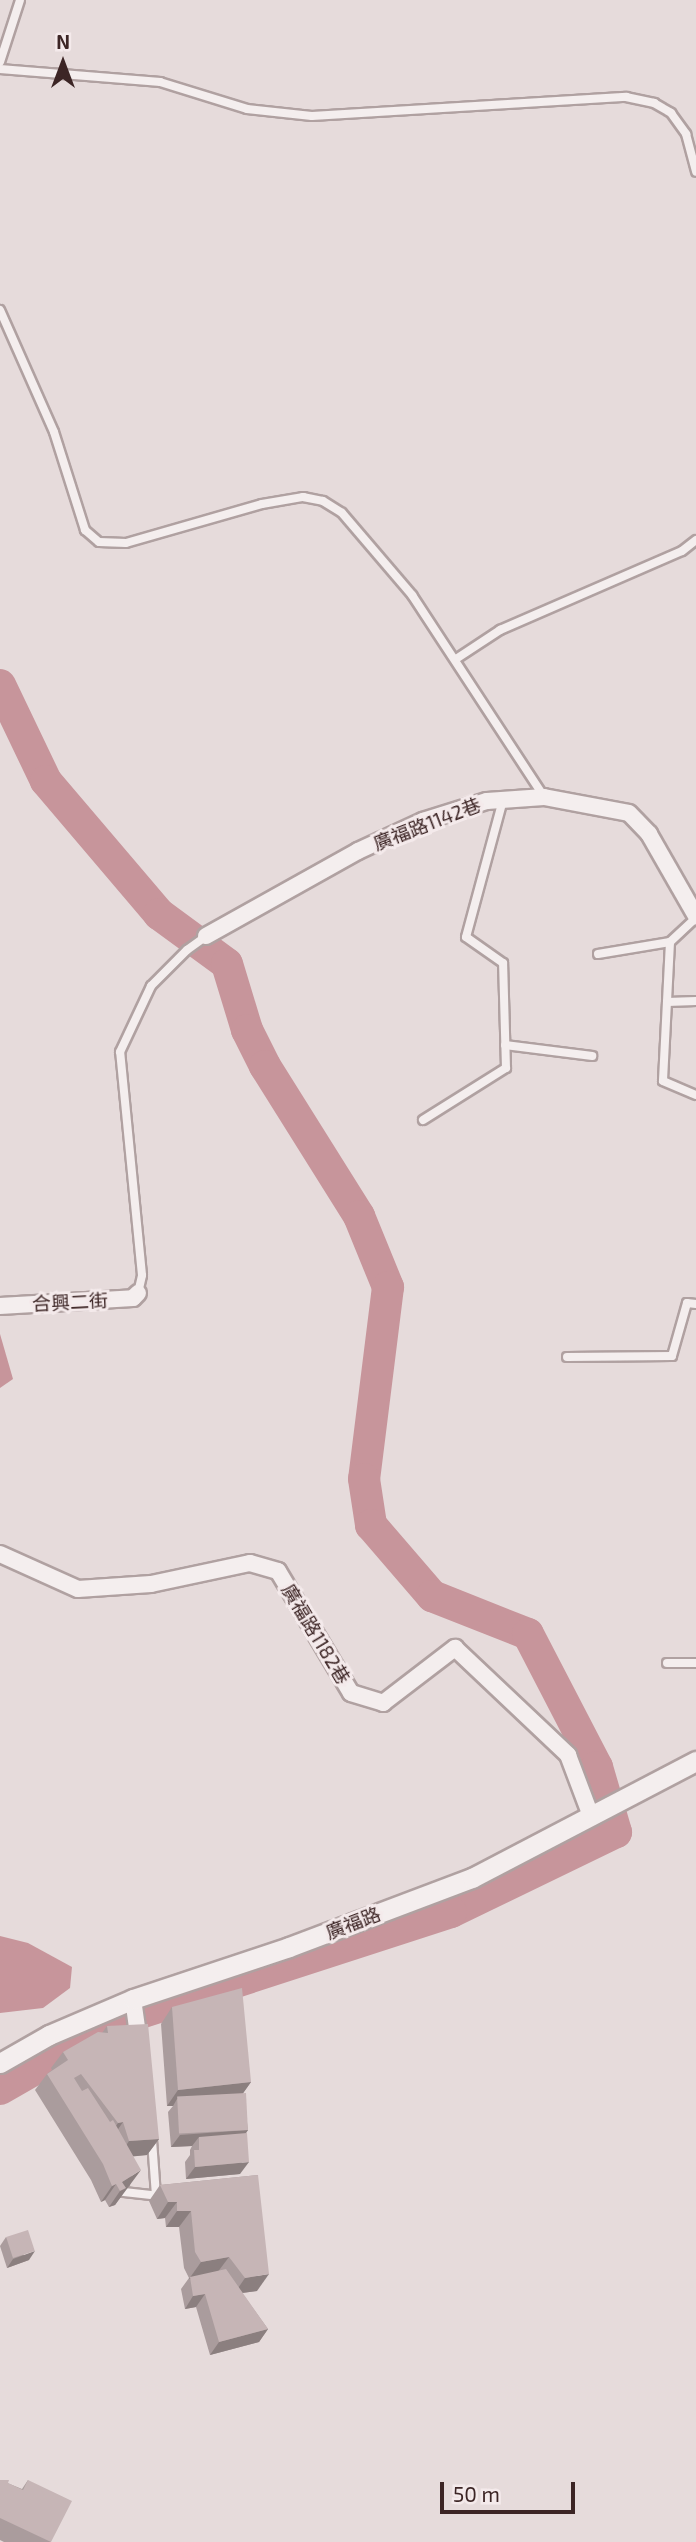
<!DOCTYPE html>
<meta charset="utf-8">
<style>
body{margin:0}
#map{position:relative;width:696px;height:2542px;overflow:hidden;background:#e6dbdb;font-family:"Exo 2","Noto Sans TC",sans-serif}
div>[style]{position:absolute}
.water>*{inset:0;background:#c7959b}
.river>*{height:32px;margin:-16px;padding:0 16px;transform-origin:16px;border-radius:16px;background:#c7959b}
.roads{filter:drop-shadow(2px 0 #b0a1a1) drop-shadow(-2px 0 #b0a1a1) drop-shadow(0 2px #b0a1a1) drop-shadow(0 -2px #b0a1a1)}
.service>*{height:8px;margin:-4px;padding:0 4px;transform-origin:4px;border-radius:4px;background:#f4eeee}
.minor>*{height:16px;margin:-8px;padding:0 8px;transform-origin:8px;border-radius:8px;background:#f4eeee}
.tertiary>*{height:19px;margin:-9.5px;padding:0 9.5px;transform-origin:9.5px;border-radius:9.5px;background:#f4eeee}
.wall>*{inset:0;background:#aa9c9d}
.shaded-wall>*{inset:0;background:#8b7f7f}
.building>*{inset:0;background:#c6b5b6;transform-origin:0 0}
span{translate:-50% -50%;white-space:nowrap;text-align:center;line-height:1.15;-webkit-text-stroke:6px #f4eaeb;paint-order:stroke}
.street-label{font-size:19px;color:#3c2525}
.north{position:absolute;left:28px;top:28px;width:70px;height:70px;-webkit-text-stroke:5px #f4eaeb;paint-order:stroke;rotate:0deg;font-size:19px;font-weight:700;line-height:28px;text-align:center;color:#3c2525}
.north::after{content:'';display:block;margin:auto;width:24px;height:32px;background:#3c2525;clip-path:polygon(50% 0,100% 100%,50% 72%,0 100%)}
.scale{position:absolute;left:440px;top:2482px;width:135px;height:32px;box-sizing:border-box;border:4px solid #3c2525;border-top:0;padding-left:9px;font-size:21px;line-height:24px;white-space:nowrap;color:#3c2525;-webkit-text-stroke:5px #f4eaeb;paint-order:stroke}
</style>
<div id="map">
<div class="water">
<div style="clip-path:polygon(0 1334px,13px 1379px,0 1388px)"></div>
<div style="clip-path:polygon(0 1936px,28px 1943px,72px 1967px,70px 1988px,43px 2008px,0 2013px)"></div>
</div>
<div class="river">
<div style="left:0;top:685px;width:106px;rotate:64.4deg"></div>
<div style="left:46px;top:781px;width:175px;rotate:49.6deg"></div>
<div style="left:159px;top:914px;width:84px;rotate:36.3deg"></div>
<div style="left:227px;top:964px;width:69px;rotate:73.1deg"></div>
<div style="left:247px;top:1030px;width:40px;rotate:63.4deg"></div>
<div style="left:265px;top:1066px;width:177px;rotate:57.9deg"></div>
<div style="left:359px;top:1216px;width:77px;rotate:67.8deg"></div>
<div style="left:388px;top:1287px;width:193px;rotate:97.1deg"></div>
<div style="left:364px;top:1479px;width:47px;rotate:81.3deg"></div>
<div style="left:371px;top:1525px;width:94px;rotate:49.3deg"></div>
<div style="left:432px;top:1596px;width:103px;rotate:21.6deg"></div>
<div style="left:528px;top:1634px;width:150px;rotate:62.6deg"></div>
<div style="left:597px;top:1767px;width:68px;rotate:73.7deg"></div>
<div style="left:616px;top:1832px;width:183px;rotate:154.1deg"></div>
<div style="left:451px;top:1912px;width:344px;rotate:162deg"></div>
<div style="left:124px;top:2018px;width:143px;rotate:150.2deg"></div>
</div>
<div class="roads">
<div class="service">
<div style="left:0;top:62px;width:65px;rotate:-72.1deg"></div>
<div style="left:0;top:69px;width:161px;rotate:4.6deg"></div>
<div style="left:160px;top:82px;width:91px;rotate:17.2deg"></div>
<div style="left:247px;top:109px;width:65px;rotate:6.1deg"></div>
<div style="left:312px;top:116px;width:315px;rotate:-3.5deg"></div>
<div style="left:626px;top:97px;width:29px;rotate:12deg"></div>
<div style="left:654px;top:103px;width:20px;rotate:30deg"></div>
<div style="left:671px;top:113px;width:26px;rotate:54deg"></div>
<div style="left:686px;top:134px;width:39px;rotate:75deg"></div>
<div style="left:0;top:310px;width:133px;rotate:66.1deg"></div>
<div style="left:54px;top:432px;width:103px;rotate:72.4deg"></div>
<div style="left:85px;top:530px;width:18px;rotate:41deg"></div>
<div style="left:99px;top:542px;width:27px;rotate:2deg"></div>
<div style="left:126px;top:543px;width:141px;rotate:-16deg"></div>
<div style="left:262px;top:504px;width:42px;rotate:-9.7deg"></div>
<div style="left:303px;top:497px;width:20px;rotate:11deg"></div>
<div style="left:323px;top:501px;width:22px;rotate:32deg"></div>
<div style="left:342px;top:513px;width:108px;rotate:49.5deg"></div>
<div style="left:412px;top:595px;width:241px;rotate:56.8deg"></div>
<div style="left:456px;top:659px;width:53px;rotate:-33.4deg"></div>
<div style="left:500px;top:630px;width:198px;rotate:-23.5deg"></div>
<div style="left:682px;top:551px;width:18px;rotate:-38deg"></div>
<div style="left:670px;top:942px;width:139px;rotate:92.9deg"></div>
<div style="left:663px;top:1081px;width:36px;rotate:23deg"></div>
<div style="left:598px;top:954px;width:73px;rotate:-9.5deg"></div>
<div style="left:670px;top:942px;width:35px;rotate:-43deg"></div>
<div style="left:667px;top:1002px;width:29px;rotate:-2deg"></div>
<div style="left:505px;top:1045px;width:88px;rotate:7.2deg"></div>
<div style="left:423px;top:1120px;width:98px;rotate:-32.1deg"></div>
<div style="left:506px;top:1068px;width:105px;rotate:-91.6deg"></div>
<div style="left:503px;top:963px;width:45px;rotate:-144.9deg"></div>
<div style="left:466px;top:937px;width:142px;rotate:-74.9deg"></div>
<div style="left:138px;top:1293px;width:18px;rotate:-77deg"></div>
<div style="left:142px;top:1275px;width:224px;rotate:-95.6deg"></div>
<div style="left:120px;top:1052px;width:73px;rotate:-64.8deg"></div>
<div style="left:151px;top:986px;width:51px;rotate:-45deg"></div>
<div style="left:187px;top:950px;width:24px;rotate:-36deg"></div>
<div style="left:567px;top:1357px;width:105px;rotate:-0.5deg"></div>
<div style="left:672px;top:1356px;width:55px;rotate:-74.2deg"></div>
<div style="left:687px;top:1303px;width:9px;rotate:6deg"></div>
<div style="left:667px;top:1663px;width:29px"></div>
<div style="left:152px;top:2140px;width:56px;rotate:85.9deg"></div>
<div style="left:115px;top:2191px;width:45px;rotate:6.3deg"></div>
</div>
<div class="minor">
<div style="left:206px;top:936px;width:174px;rotate:-29.2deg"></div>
<div style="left:358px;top:851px;width:72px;rotate:-24.8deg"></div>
<div style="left:423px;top:821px;width:67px;rotate:-17.4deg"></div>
<div style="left:487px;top:801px;width:57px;rotate:-4deg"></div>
<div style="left:544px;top:797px;width:86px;rotate:10.7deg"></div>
<div style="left:629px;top:813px;width:29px;rotate:46deg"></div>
<div style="left:649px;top:834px;width:95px;rotate:60.2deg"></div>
<div style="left:0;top:1306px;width:133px;rotate:-3.4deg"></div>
<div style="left:133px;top:1298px;width:7px;rotate:-45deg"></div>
<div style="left:0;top:1554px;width:85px;rotate:24.2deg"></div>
<div style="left:78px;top:1589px;width:73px;rotate:-3.9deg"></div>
<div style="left:151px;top:1584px;width:101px;rotate:-12deg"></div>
<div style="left:250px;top:1563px;width:29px;rotate:16deg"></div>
<div style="left:278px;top:1571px;width:142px;rotate:59.1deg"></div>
<div style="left:351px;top:1693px;width:34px;rotate:17deg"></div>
<div style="left:383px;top:1703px;width:91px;rotate:-37.4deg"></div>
<div style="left:455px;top:1648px;width:156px;rotate:43.4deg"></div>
<div style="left:568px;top:1755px;width:65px;rotate:69.3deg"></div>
<div style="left:133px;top:1999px;width:27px;rotate:82deg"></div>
</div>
<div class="tertiary">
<div style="left:0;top:2063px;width:56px;rotate:-29.7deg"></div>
<div style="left:49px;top:2035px;width:91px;rotate:-23.2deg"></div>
<div style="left:133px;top:1999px;width:164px;rotate:-18.4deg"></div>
<div style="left:289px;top:1947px;width:196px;rotate:-20.7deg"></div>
<div style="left:472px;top:1878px;width:253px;rotate:-27.6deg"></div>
</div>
</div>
<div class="wall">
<div style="clip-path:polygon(172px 2007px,251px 2082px,243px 2093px,248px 2130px,246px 2133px,240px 2174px,186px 2179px,185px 2162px,190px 2155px,190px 2150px,192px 2146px,171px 2147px,168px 2112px,173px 2106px,167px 2106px,161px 2024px)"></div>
<div style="clip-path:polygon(107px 2026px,159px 2139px,147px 2155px,133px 2156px,130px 2186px,126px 2189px,115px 2205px,109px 2207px,105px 2200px,101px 2202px,91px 2180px,35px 2090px,47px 2074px,52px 2070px,51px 2068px,63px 2052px,102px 2033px)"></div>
<div style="clip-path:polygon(258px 2175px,257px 2291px,242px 2293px,268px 2329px,259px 2342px,210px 2355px,196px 2307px,185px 2309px,181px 2289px,189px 2278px,184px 2268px,179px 2227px,166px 2227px,165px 2218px,157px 2219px,149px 2201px,160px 2185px)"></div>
<div style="clip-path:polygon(6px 2237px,29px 2260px,7px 2268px,0 2246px)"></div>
<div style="clip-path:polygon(0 2480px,22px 2489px,28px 2480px,51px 2542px,4px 2542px,0 2540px)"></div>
</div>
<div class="shaded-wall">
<div style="clip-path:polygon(251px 2082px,239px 2099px,177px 2099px,173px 2106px,167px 2106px,178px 2090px)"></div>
<div style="clip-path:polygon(123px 2122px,112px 2138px,107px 2139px,118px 2123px)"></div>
<div style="clip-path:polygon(248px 2130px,239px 2143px,199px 2137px,192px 2146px,171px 2147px,180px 2135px)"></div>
<div style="clip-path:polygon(159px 2139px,147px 2155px,118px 2158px,129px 2141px)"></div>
<div style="clip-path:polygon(249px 2162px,240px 2174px,186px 2179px,195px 2167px)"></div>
<div style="clip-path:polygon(141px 2170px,115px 2205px,109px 2207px,120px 2191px,122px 2182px)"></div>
<div style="clip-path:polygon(116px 2184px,105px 2200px,101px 2202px,112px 2186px)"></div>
<div style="clip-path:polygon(168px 2202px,177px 2202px,165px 2218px,157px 2219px)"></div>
<div style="clip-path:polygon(177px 2211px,191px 2211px,179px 2227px,166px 2227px)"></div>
<div style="clip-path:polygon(35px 2251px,29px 2260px,7px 2268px,13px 2259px)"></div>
<div style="clip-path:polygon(229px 2257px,217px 2273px,189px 2279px,201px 2262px)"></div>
<div style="clip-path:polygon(269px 2274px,257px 2291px,234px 2294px,245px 2278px)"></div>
<div style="clip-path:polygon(205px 2294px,196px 2307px,185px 2309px,193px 2296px)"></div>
<div style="clip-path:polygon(268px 2329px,259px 2342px,210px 2355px,219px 2342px)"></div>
</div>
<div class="building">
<div style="clip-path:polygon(242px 1988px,251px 2082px,178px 2090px,172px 2007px)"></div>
<div style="clip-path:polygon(148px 2024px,159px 2139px,129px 2141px,123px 2122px,118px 2123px,81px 2074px,74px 2078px,82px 2091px,88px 2088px,110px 2122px,113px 2120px,141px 2170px,122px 2182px,126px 2188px,120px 2191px,116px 2184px,112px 2186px,103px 2164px,47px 2074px,68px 2060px,63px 2052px,98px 2032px,108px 2033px,107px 2026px)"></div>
<div style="left:246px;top:2093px;width:37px;height:69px;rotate:87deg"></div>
<div style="clip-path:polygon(247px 2133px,249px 2162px,195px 2167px,194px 2150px,199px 2150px,199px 2137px)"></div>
<div style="clip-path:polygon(258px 2175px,269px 2274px,245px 2278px,229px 2257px,201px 2262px,195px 2252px,191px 2211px,177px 2211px,177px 2202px,168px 2202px,160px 2185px)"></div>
<div style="left:28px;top:2230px;width:22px;height:23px;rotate:72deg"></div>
<div style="clip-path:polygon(226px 2269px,268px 2329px,219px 2342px,205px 2294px,193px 2296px,190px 2277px)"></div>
<div style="clip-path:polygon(0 2480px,9px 2480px,8px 2483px,23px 2490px,28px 2480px,72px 2501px,51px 2542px,0 2518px)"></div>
</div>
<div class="street-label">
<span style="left:427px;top:824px;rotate:-21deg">廣福路1142巷</span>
<span style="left:70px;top:1302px;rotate:-3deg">合興二街</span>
<span style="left:316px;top:1634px;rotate:59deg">廣福路1182巷</span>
<span style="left:353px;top:1923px;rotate:-21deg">廣福路</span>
</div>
<div class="north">N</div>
<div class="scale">50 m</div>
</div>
